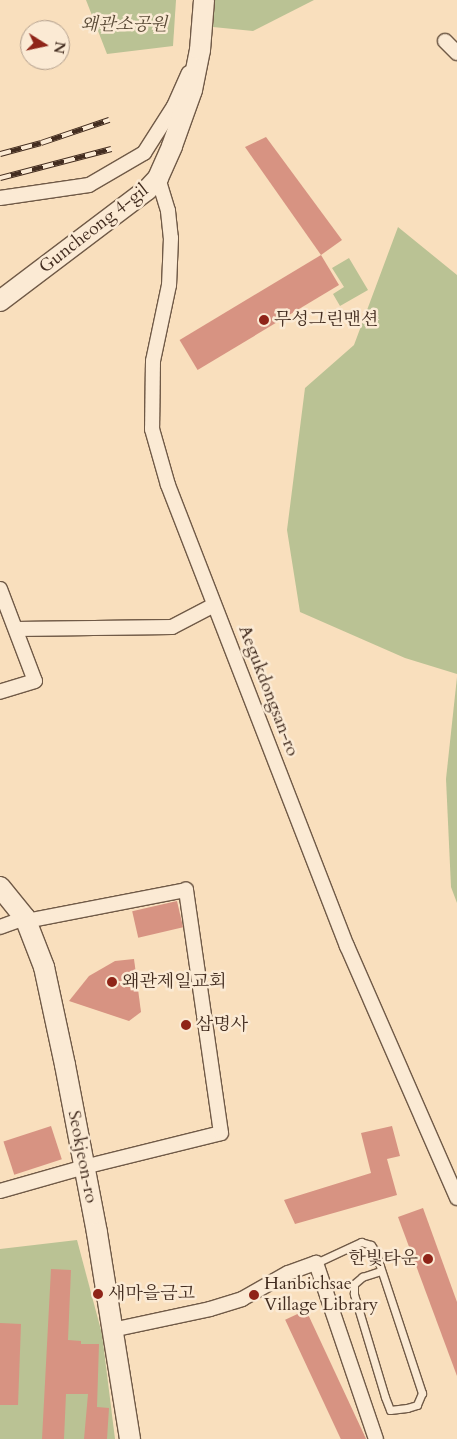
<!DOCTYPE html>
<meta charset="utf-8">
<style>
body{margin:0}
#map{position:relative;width:457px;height:1439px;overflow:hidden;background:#f9dfbd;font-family:Cardo,"Noto Serif KR",serif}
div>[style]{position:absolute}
.green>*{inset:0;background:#bac294}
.building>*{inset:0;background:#d79382;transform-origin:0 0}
.roads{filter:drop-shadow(1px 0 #705a47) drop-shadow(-1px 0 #705a47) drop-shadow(0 1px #705a47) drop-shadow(0 -1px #705a47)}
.lane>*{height:7px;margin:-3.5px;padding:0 3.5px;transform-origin:3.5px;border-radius:3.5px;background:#fbead4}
.street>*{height:14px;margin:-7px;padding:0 7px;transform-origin:7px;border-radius:7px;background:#fbead4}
.secondary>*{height:20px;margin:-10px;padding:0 10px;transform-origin:10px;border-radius:10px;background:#fbead4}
.rail>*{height:5.5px;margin-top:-2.75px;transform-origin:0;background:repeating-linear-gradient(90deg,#fbead4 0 11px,#432d20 0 22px);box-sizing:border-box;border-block:1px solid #432d20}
.dots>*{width:14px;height:14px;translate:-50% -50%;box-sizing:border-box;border:2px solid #fbead4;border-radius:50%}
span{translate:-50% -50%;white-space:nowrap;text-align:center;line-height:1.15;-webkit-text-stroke:5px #fbead4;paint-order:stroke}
.park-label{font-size:18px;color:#5b4b37;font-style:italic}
.street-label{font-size:18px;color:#432d20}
.poi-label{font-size:18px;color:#432d20}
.left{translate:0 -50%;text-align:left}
.right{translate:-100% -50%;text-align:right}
.north{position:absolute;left:20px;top:20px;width:50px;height:50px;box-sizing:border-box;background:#fbead4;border:1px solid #b19e8c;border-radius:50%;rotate:100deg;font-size:14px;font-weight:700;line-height:20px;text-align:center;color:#432d20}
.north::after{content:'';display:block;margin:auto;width:18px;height:22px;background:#8f2418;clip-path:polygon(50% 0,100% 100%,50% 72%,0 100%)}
</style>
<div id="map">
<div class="green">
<div style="clip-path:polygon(86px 0,176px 0,173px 46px,107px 54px)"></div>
<div style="clip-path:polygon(215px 0,314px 0,253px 31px,213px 27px)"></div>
<div style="clip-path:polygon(398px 227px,457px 275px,457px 674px,405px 658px,300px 612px,287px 530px,305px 388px,354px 345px)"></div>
<div style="clip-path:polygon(349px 258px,368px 290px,340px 306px,333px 294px,344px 287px,332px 268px)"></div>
<div style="clip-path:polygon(457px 677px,457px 903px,451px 887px,446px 779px)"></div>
<div style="clip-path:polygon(77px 1240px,102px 1334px,115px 1439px,0 1439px,0 1249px)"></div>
</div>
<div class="building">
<div style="clip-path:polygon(266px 137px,342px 240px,321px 255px,245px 147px)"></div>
<div style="left:321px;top:255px;width:35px;height:165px;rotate:59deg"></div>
<div style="left:177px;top:901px;width:27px;height:46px;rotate:77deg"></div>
<div style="clip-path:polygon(134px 959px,141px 1012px,129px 1021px,69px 1001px,89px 976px,115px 961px)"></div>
<div style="left:51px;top:1126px;width:35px;height:50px;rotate:72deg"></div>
<div style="clip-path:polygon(392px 1126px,400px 1156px,387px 1159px,397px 1195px,295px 1224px,284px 1200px,371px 1173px,361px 1133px)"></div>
<div style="clip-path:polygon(423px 1208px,457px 1302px,457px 1376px,398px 1217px)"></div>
<div style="clip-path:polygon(51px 1269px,71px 1270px,68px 1340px,81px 1341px,81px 1344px,99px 1344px,97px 1407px,109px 1408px,107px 1439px,84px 1439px,88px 1394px,66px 1394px,64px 1439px,42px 1439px)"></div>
<div style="left:306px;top:1310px;width:142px;height:23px;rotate:65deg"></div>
<div style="clip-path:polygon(0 1323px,21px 1324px,18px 1405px,0 1405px)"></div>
</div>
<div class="roads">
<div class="lane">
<div style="left:316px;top:1263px;width:50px;rotate:-25deg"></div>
<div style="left:361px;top:1242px;width:10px;rotate:17deg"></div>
<div style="left:371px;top:1245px;width:7px;rotate:56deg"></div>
<div style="left:375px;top:1251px;width:150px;rotate:71.7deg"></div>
<div style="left:422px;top:1393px;width:13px;rotate:113deg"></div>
<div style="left:417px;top:1405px;width:10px;rotate:163deg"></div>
<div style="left:407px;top:1408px;width:17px;rotate:173deg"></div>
<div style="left:390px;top:1410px;width:14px;rotate:-111deg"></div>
<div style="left:385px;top:1397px;width:108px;rotate:-106.8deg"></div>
<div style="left:354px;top:1294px;width:10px;rotate:-90deg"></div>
<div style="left:354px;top:1284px;width:11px;rotate:-41deg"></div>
<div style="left:362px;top:1277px;width:19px;rotate:-18deg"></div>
</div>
<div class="street">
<div style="left:445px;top:41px;width:17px;rotate:45deg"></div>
<div style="left:158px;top:178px;width:34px;rotate:73deg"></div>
<div style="left:168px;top:211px;width:27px;rotate:84deg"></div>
<div style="left:171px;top:238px;width:47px;rotate:92.4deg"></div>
<div style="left:169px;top:285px;width:78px;rotate:101.9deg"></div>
<div style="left:153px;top:361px;width:68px;rotate:90.8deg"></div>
<div style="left:152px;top:429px;width:58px;rotate:74.1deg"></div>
<div style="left:168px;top:485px;width:495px;rotate:68.8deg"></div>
<div style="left:347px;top:946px;width:275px;rotate:66.4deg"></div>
<div style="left:0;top:198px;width:90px;rotate:-8.3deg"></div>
<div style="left:89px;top:185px;width:64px;rotate:-30.2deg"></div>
<div style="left:144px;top:153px;width:56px;rotate:-57.4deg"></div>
<div style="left:174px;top:106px;width:36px;rotate:-66deg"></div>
<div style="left:0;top:589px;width:98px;rotate:69.2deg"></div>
<div style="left:35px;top:681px;width:37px;rotate:163deg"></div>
<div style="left:16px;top:629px;width:156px;rotate:-0.7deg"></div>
<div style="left:172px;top:627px;width:47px;rotate:-27.6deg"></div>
<div style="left:0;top:927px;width:27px;rotate:-20deg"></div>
<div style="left:0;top:1191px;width:87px;rotate:-15.9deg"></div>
<div style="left:84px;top:1167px;width:141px;rotate:-13.9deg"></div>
<div style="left:221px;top:1133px;width:246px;rotate:-98.2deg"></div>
<div style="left:186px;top:890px;width:162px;rotate:169deg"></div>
<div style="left:112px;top:1330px;width:100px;rotate:-12.1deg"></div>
<div style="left:210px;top:1309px;width:34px;rotate:-17deg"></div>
<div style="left:242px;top:1299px;width:53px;rotate:-29.5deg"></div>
<div style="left:288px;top:1273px;width:30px;rotate:-20deg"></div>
<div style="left:316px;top:1263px;width:186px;rotate:71.2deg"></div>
</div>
<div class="secondary">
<div style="left:0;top:301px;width:184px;rotate:-37.1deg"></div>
<div style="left:147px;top:190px;width:16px;rotate:-47deg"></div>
<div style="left:158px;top:178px;width:35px;rotate:-66deg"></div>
<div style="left:172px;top:146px;width:59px;rotate:-70.3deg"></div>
<div style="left:192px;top:90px;width:41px;rotate:-78.7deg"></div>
<div style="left:200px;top:50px;width:50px;rotate:-85.4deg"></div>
<div style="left:0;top:887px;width:40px;rotate:51deg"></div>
<div style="left:25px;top:918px;width:53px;rotate:68.8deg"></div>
<div style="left:44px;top:967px;width:100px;rotate:77.9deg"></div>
<div style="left:65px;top:1065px;width:171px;rotate:79.2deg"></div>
<div style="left:97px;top:1233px;width:209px;rotate:80.9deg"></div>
</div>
</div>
<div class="rail">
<div style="left:0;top:154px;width:42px;rotate:-15deg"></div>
<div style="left:41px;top:143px;width:72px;rotate:-18.7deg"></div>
<div style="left:0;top:178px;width:115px;rotate:-14.6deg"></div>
</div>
<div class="dots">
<div style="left:264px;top:320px;background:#8f2418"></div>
<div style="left:112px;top:982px;background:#8f2418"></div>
<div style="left:186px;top:1025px;background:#8f2418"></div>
<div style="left:428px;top:1259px;background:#8f2418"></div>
<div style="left:98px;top:1294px;background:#8f2418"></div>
<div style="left:254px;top:1295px;background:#8f2418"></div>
</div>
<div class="park-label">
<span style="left:124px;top:25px">왜관소공원</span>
</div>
<div class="street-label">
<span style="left:94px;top:229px;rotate:-38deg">Guncheong 4-gil</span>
<span style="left:268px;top:691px;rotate:69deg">Aegukdongsan-ro</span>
<span style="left:82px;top:1157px;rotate:79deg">Seokjeon-ro</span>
</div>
<div class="poi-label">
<span class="left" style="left:274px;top:320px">무성그린맨션</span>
<span class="left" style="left:122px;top:982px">왜관제일교회</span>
<span class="left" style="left:196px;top:1025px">삼명사</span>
<span class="right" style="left:418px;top:1259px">한빛타운</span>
<span class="left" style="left:264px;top:1295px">Hanbichsae<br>Village Library</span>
<span class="left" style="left:108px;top:1294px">새마을금고</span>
</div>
<div class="north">N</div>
</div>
